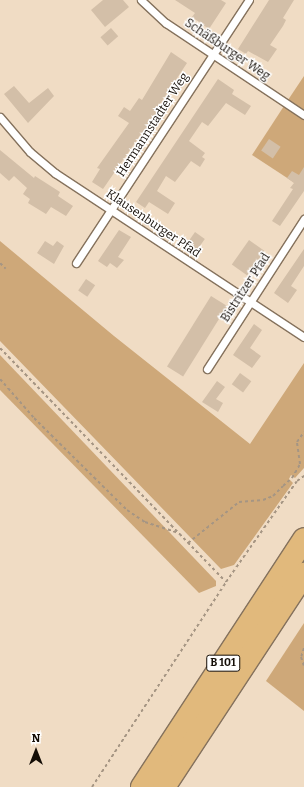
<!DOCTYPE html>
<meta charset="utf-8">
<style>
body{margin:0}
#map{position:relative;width:304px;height:787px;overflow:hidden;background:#f0dcc4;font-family:Bitter,serif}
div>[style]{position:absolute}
.green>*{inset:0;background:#cea879}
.building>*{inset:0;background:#d3bfa8;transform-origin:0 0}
.path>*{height:2px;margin-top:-1px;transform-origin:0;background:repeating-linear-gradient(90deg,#a59583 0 3px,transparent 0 6px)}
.roads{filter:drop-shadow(1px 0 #85725d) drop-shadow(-1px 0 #85725d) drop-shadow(0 1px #85725d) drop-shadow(0 -1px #85725d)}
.lane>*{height:7px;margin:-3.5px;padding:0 3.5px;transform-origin:3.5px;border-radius:3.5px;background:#fff}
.primary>*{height:22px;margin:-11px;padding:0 11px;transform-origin:11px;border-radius:11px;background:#e1b97c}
span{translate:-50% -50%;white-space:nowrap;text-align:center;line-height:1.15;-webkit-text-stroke:3px #fff;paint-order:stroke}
.shield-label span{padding:1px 3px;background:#fff;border:1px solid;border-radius:3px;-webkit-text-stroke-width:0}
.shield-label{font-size:11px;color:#140d06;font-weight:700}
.street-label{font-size:12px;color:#140d06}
.north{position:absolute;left:16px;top:731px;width:40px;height:40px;-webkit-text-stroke:3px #fff;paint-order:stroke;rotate:0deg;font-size:11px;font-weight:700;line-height:16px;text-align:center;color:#140d06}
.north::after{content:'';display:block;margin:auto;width:14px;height:18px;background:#140d06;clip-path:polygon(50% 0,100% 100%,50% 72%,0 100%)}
</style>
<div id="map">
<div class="green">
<div style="clip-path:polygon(304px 76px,304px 110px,288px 100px)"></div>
<div style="clip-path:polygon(284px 106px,304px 119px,304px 189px,252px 155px)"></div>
<div style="clip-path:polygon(0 241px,114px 336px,250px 444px,304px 363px,304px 468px,295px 478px,291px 475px,289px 479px,293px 483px,234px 565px,221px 569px,0 341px)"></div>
<div style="clip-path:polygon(0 355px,216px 581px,216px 586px,199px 593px,0 390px)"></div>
<div style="clip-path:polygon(304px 623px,304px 711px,266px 681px)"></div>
</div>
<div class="building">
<div style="clip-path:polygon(103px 0,123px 0,129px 7px,105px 27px,91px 10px)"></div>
<div style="clip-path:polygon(175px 0,221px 0,226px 3px,209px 29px,192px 17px,195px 13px)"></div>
<div style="clip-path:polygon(269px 0,294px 0,283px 18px,286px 20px,283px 26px,270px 45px,277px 49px,268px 62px,248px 51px,246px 54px,238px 49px)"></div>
<div style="left:111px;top:28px;width:11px;height:14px;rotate:49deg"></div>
<div style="clip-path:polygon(171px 52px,187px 63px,156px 110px,159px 112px,143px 136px,141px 134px,103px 189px,92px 182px,100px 169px,97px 168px,129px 123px,118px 116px,124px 107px,130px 111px,139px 98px,142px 100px)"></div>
<div style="clip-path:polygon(218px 79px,234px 90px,232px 94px,251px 106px,245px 115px,226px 103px,208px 126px,202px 122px,189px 141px,205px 153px,202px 157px,205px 159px,200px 167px,191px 161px,175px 182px,166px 176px,157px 191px,175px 203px,168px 214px,149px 202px,145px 208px,136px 202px)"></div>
<div style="clip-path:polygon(14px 86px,29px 103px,48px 88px,54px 96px,28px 123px,4px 94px)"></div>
<div style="left:269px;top:139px;width:14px;height:14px;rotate:34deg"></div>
<div style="clip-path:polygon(0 150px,34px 178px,35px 176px,60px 192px,58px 196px,73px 206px,66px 216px,51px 207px,46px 214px,28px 203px,30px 199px,23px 194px,27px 188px,14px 176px,9px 181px,0 173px)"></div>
<div style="clip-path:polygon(304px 167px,304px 191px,280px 226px,272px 221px,293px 189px,290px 188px,294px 183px,287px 178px,292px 171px,299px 175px)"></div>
<div style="clip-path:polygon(119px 230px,131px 237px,118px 257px,124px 260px,117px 268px,110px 263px,107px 267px,98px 261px)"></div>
<div style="left:195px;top:232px;width:12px;height:14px;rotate:35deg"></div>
<div style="left:249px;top:240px;width:19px;height:30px;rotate:35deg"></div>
<div style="clip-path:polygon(45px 241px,53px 246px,57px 241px,64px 246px,54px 264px,37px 253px)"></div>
<div style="clip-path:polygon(304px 249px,304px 266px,291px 286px,297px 290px,288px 303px,274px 293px)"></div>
<div style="left:86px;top:279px;width:11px;height:14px;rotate:34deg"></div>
<div style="left:211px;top:296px;width:19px;height:83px;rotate:32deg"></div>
<div style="clip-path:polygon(254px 324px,262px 330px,250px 348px,261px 356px,252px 368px,233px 355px)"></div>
<div style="left:240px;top:373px;width:14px;height:14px;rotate:36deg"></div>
<div style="clip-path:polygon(217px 381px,225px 387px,216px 399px,223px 403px,218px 412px,202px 402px)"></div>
</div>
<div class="path">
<div style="left:0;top:263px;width:8px;rotate:45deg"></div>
<div style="left:0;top:348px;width:325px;rotate:46deg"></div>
<div style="left:0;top:379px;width:52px;rotate:48.9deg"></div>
<div style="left:34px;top:418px;width:131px;rotate:44.7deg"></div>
<div style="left:127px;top:510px;width:22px;rotate:34deg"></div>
<div style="left:145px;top:522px;width:33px;rotate:18deg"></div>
<div style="left:188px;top:543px;width:65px;rotate:-38.8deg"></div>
<div style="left:239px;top:502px;width:24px;rotate:-5deg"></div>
<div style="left:263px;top:500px;width:11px;rotate:-22deg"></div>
<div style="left:273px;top:496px;width:14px;rotate:-45deg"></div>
<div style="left:283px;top:486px;width:12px;rotate:-42deg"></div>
<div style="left:292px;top:478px;width:16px;rotate:-60deg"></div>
<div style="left:300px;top:464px;width:22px;rotate:-98deg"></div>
<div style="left:297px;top:442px;width:12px;rotate:-55deg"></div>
<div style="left:304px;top:648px;width:9px;rotate:108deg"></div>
<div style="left:301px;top:657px;width:9px;rotate:72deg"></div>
<div style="left:92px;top:787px;width:245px;rotate:-56.8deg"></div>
<div style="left:226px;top:582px;width:123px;rotate:-54.9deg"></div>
<div style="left:297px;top:481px;width:9px;rotate:-36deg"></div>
</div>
<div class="roads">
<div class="lane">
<div style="left:141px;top:0;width:34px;rotate:43deg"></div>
<div style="left:166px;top:23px;width:166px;rotate:33.7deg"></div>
<div style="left:0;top:117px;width:46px;rotate:49.4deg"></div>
<div style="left:30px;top:152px;width:33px;rotate:40deg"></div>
<div style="left:55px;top:173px;width:298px;rotate:33.4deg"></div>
<div style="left:76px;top:263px;width:315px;rotate:-56.7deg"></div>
<div style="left:207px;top:369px;width:179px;rotate:-57.1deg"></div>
</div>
<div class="primary">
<div style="left:142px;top:787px;width:296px;rotate:-56.8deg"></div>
<div style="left:164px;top:787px;width:255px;rotate:-56.7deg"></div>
</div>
</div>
<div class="shield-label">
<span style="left:223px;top:663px">B 101</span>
</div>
<div class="street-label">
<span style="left:227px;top:50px;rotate:34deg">Schäßburger Weg</span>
<span style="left:153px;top:125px;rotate:-57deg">Hermannstadter Weg</span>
<span style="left:153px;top:224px;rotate:34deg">Klausenburger Pfad</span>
<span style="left:246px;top:288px;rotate:-57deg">Bistritzer Pfad</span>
</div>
<div class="north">N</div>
</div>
